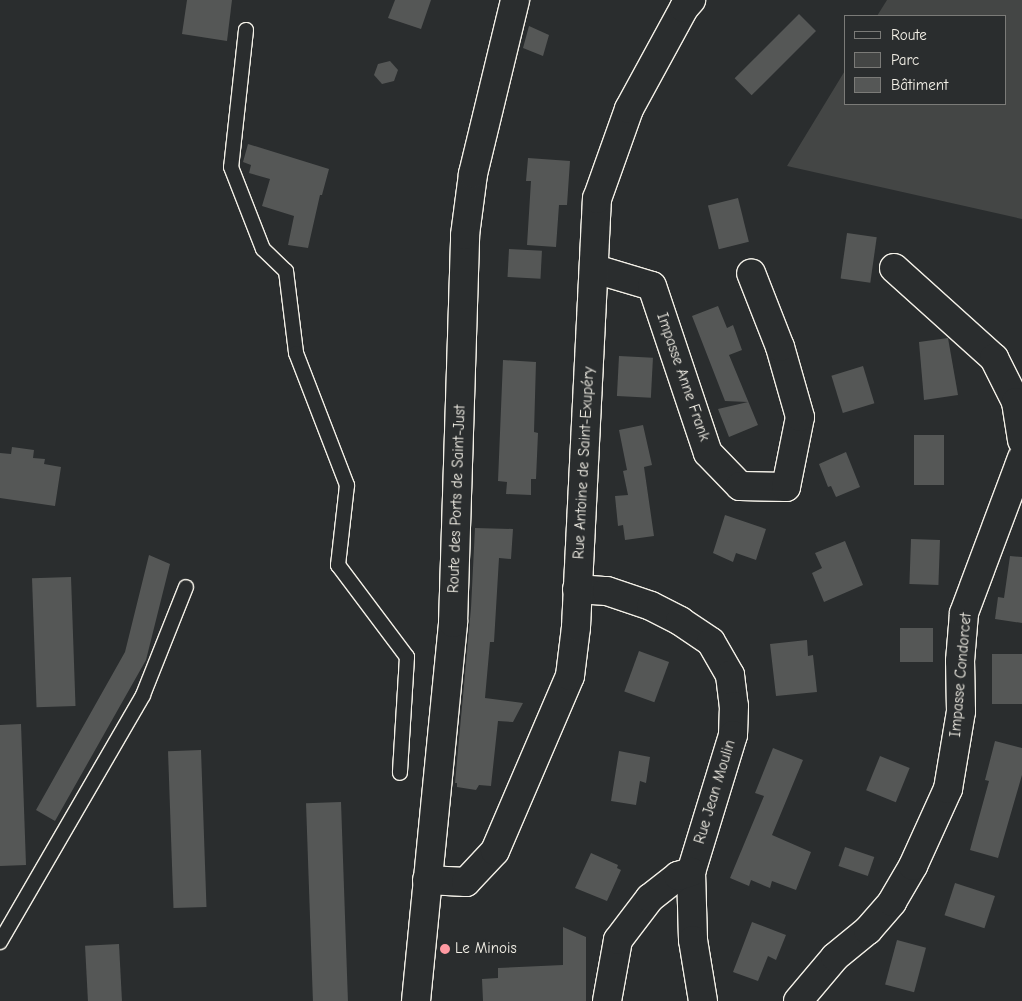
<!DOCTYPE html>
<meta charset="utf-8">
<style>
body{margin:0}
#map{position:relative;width:1022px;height:1001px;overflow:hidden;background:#2a2d2e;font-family:"Comic Neue",sans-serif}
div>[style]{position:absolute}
.green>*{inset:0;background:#444645}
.building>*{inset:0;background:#555756;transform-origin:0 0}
.roads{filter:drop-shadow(1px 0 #f4f1e8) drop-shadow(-1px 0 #f4f1e8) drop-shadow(0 1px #f4f1e8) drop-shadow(0 -1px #f4f1e8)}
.lane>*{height:14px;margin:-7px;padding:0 7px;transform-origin:7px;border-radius:7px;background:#2a2d2e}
.street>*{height:28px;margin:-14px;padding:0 14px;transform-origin:14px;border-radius:14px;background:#2a2d2e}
.secondary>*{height:28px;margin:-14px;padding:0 14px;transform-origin:14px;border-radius:14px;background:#2a2d2e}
.dots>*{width:14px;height:14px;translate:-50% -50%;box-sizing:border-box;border:2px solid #2a2d2e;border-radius:50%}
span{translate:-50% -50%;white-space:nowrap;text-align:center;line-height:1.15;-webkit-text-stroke:4px #2a2d2e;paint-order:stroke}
.street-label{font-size:15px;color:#f4f1e8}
.poi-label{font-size:15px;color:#f4f1e8}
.left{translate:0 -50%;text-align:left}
.legend{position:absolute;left:844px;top:15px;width:162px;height:90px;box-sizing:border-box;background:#2a2d2e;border:1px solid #7b7b78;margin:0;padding:6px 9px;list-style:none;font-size:15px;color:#f4f1e8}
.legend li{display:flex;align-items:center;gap:10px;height:25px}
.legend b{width:25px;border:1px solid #7b7b78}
</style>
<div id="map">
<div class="green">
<div style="clip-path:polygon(887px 0,1022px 0,1022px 219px,787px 166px,846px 69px,846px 104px,1006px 104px,1006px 16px,877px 16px)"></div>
</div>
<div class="building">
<div style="clip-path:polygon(187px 0,232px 0,227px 41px,182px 34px)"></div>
<div style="clip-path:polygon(395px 0,431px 0,421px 29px,388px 18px)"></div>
<div style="left:799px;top:14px;width:24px;height:91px;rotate:45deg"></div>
<div style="clip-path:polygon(529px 26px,549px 35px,543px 56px,523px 48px)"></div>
<div style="clip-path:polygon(390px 61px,398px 70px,394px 81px,382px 84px,374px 75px,378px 64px)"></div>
<div style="clip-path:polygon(248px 144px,329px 169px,322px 195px,320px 195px,308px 248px,288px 245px,294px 216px,262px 206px,270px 179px,249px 173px,251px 165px,243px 162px)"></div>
<div style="clip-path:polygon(528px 158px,570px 161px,567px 205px,559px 205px,556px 247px,527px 245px,531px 181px,526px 181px)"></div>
<div style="left:738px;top:198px;width:45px;height:31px;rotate:76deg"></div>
<div style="left:847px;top:233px;width:30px;height:46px;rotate:8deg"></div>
<div style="left:509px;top:249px;width:33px;height:28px;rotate:3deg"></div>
<div style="clip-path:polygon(718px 306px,727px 328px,733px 325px,742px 350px,729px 355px,758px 425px,729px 437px,718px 409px,748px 402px,725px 401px,692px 316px)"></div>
<div style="clip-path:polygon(948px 338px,958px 395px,924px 400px,919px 342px)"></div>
<div style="left:619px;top:356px;width:34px;height:40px;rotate:3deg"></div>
<div style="clip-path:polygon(503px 360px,536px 362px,534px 432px,538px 433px,536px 479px,531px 479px,531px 495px,506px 494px,507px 482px,498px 481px)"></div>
<div style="left:863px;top:366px;width:39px;height:33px;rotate:73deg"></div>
<div style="clip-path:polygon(643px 425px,652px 465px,644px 467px,654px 536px,625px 540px,623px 525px,618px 526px,615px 496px,628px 495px,623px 471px,627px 470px,619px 430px)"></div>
<div style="left:914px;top:435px;width:30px;height:50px"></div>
<div style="clip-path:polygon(12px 447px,34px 450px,33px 458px,45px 459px,44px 464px,61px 467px,55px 506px,0 498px,0 453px,11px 454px)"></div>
<div style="clip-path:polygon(846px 452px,860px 487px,836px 497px,831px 486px,828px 487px,819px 464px)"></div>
<div style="clip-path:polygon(725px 515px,766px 529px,756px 560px,736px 553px,733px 562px,713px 553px)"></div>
<div style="clip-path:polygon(475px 528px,513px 529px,511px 559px,499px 558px,494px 642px,490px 642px,485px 698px,523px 703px,513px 722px,498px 721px,491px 786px,479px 785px,476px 790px,457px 787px,457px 783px,455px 783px,471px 608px)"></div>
<div style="left:911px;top:539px;width:29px;height:45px;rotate:2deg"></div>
<div style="clip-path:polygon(845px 541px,863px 585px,824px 602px,812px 573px,822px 568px,815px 553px)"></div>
<div style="clip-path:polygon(149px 555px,170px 564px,146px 660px,55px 821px,36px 810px,125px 652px)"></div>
<div style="clip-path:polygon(1010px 556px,1022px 557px,1022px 623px,995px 619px,998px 597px,1004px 598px)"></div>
<div style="left:71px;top:577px;width:129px;height:39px;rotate:88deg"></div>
<div style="left:900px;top:628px;width:33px;height:34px"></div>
<div style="clip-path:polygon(807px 640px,808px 656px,813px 655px,817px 692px,776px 696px,770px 644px)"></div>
<div style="left:639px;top:651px;width:32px;height:43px;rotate:20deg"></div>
<div style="left:992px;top:654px;width:30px;height:50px"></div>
<div style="clip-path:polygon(21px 724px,26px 865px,0 866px,0 725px)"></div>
<div style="clip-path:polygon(995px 741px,1022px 748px,1022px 775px,998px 858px,970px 850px,989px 781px,985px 780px)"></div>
<div style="clip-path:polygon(773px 748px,803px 760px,772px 835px,811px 852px,796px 890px,772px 881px,770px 888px,751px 880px,749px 886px,730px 878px,764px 796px,755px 793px)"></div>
<div style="left:201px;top:750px;width:157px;height:33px;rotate:88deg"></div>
<div style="clip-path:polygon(619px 751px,650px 757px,646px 783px,640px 781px,636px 805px,611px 801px)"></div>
<div style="left:880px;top:756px;width:32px;height:37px;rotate:22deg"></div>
<div style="left:341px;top:802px;width:199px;height:35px;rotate:88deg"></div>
<div style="left:845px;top:847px;width:31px;height:20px;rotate:19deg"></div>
<div style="clip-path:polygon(591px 853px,618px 865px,617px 868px,621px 870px,607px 901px,575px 888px)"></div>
<div style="left:955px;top:883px;width:42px;height:34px;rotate:18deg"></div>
<div style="clip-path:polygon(752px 922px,786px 935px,776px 960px,768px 956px,758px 981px,733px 972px)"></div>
<div style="clip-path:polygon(563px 927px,586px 937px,586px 1001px,483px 1001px,482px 979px,498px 978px,498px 968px,563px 965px)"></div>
<div style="left:897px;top:940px;width:30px;height:46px;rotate:15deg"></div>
<div style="left:119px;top:944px;width:57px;height:34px;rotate:87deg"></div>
</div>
<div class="roads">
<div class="lane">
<div style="left:246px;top:30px;width:138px;rotate:96.2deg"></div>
<div style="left:231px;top:167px;width:88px;rotate:68.7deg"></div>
<div style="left:263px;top:249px;width:32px;rotate:44deg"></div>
<div style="left:286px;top:271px;width:83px;rotate:83deg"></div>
<div style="left:296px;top:353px;width:142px;rotate:68.9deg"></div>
<div style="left:347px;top:485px;width:81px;rotate:96.4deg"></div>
<div style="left:338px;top:565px;width:115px;rotate:53.1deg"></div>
<div style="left:407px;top:657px;width:116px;rotate:93.5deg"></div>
<div style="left:0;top:942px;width:285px;rotate:-59.9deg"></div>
<div style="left:143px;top:695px;width:116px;rotate:-68.3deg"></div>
</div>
<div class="street">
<div style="left:894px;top:268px;width:135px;rotate:42deg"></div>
<div style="left:994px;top:358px;width:49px;rotate:63.4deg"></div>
<div style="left:1016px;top:402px;width:39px;rotate:81deg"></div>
<div style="left:595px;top:269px;width:59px;rotate:16.6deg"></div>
<div style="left:652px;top:286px;width:176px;rotate:71.5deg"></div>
<div style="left:708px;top:453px;width:46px;rotate:45.9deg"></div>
<div style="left:740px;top:486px;width:46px;rotate:1.2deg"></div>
<div style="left:786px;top:487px;width:71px;rotate:-78.7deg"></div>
<div style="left:800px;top:417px;width:73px;rotate:-105.9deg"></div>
<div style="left:780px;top:347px;width:79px;rotate:-111.4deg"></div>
<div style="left:577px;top:589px;width:30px;rotate:4deg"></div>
<div style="left:607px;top:591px;width:46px;rotate:18.8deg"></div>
<div style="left:651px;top:606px;width:33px;rotate:27deg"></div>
<div style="left:680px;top:621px;width:37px;rotate:34deg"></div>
<div style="left:711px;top:642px;width:38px;rotate:60deg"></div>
<div style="left:730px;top:675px;width:31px;rotate:83deg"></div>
<div style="left:734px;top:706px;width:29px;rotate:92deg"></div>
<div style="left:733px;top:735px;width:143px;rotate:107deg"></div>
<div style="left:691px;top:872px;width:68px;rotate:88.3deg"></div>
<div style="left:693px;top:940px;width:62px;rotate:80.7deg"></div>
<div style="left:427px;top:880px;width:39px;rotate:3deg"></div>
<div style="left:466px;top:882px;width:42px;rotate:-46.9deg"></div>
<div style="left:495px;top:851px;width:190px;rotate:-66.8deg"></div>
<div style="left:570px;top:676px;width:49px;rotate:-83deg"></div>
<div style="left:576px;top:627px;width:429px;rotate:-87.2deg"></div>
<div style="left:597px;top:199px;width:96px;rotate:-70.4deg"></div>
<div style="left:629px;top:109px;width:115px;rotate:-61.4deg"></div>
<div style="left:684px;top:8px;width:11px;rotate:-49deg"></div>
<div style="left:607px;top:1001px;width:62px;rotate:-79.8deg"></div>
<div style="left:618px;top:940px;width:53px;rotate:-52.7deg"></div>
<div style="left:650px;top:898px;width:36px;rotate:-38deg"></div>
<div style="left:678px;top:876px;width:14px;rotate:-17deg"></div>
<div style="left:798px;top:1001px;width:57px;rotate:-49.9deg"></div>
<div style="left:835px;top:957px;width:43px;rotate:-39.3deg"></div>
<div style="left:868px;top:930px;width:37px;rotate:-49deg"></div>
<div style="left:892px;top:902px;width:42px;rotate:-59.7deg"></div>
<div style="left:913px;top:866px;width:85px;rotate:-65.6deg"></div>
<div style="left:948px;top:789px;width:79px;rotate:-80.5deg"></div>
<div style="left:961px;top:711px;width:50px;rotate:-91.1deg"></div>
<div style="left:960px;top:661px;width:48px;rotate:-85.2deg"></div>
<div style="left:964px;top:613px;width:165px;rotate:-69.5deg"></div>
</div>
<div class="secondary">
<div style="left:416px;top:1001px;width:380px;rotate:-84.4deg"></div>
<div style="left:453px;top:623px;width:388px;rotate:-88.2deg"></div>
<div style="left:465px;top:235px;width:62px;rotate:-82.5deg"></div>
<div style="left:473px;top:174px;width:179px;rotate:-76.4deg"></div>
</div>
</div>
<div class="dots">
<div style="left:445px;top:949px;background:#ff9aa2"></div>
</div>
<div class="street-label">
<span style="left:683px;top:377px;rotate:71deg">Impasse Anne Frank</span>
<span style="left:584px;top:463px;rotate:-87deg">Rue Antoine de Saint-Exupéry</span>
<span style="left:457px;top:499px;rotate:-88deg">Route des Ports de Saint-Just</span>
<span style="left:961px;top:675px;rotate:-85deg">Impasse Condorcet</span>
<span style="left:715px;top:792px;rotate:-73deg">Rue Jean Moulin</span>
</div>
<div class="poi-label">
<span class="left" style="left:455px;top:949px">Le Minois</span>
</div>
<ul class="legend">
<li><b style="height:6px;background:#2a2d2e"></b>Route</li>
<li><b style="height:14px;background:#444645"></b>Parc</li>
<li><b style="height:14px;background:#555756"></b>Bâtiment</li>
</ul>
</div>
